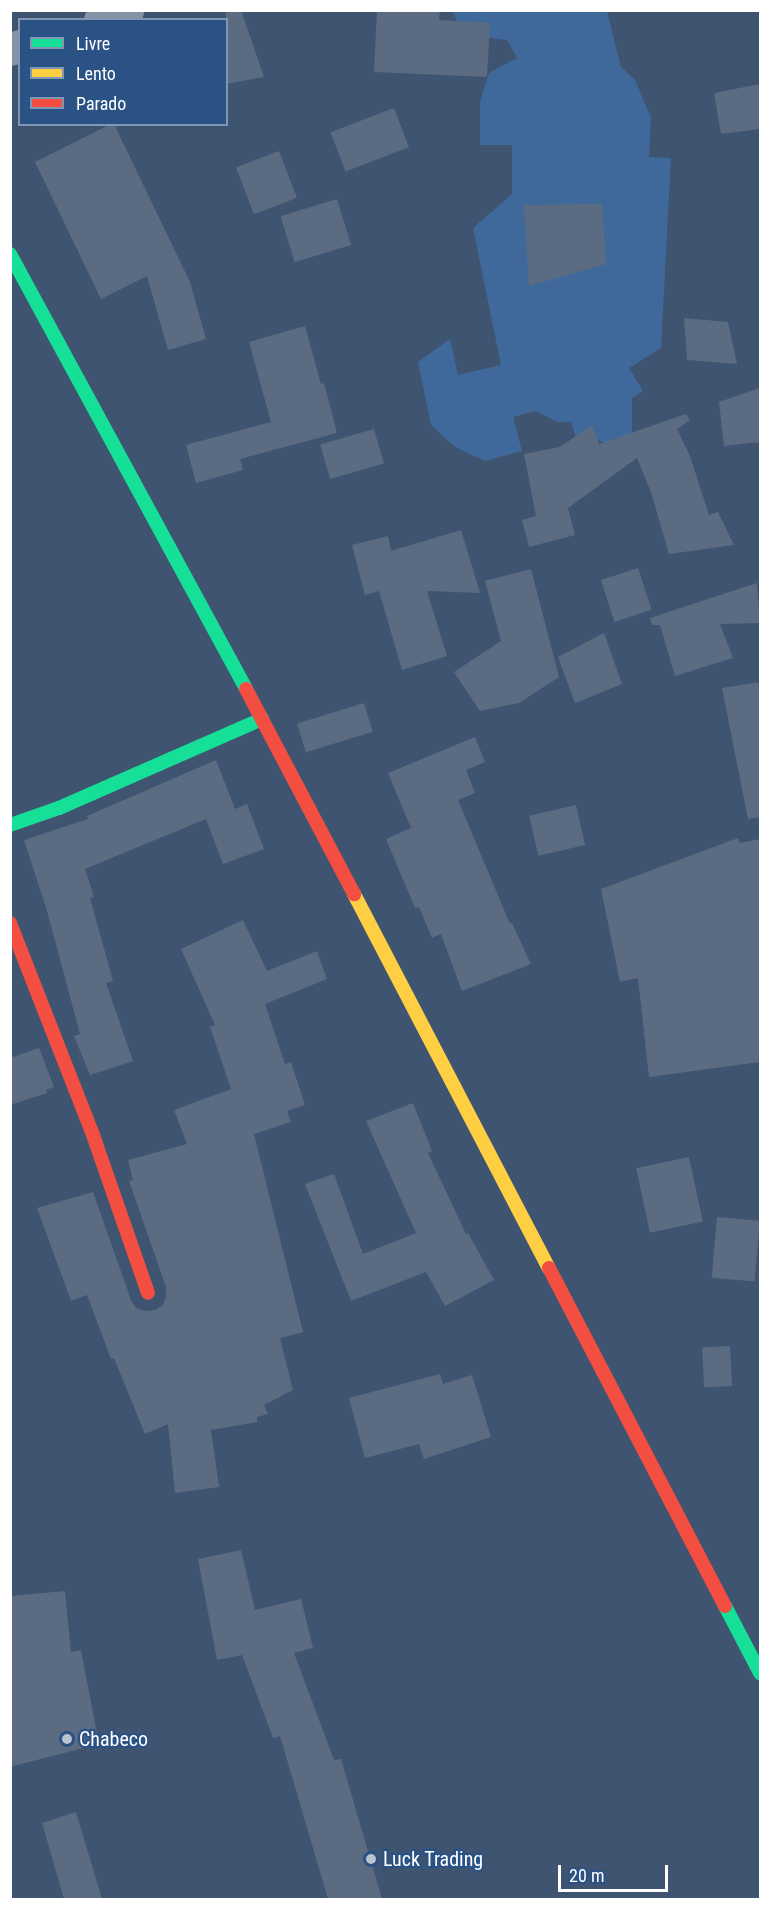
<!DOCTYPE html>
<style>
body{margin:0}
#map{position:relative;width:771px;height:1910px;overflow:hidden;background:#3e5470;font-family:"Roboto Condensed",sans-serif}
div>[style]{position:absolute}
.green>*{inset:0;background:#3f699a}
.building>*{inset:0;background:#5b6c82;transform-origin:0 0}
.street>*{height:33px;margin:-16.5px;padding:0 16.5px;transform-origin:16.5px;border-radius:16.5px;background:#8493a6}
.fast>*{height:14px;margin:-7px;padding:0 7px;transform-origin:7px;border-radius:7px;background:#16e098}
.slow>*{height:14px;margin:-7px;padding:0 7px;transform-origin:7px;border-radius:7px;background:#ffcf43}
.jam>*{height:14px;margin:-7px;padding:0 7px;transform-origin:7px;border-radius:7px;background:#f24e42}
.dots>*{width:16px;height:16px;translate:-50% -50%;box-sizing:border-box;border:3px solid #2a5284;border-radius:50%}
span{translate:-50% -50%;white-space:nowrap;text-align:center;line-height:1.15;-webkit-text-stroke:4.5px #2a5284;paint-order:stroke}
.poi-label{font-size:20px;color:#fff}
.left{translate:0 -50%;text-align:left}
.frame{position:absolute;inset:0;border:12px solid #fff;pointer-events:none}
.legend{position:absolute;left:18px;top:18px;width:210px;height:108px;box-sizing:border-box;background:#2a5284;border:2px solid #7f97b5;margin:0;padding:8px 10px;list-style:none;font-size:18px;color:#fff}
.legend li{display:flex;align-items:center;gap:12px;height:30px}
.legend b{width:30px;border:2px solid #7f97b5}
.scale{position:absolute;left:558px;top:1865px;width:110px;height:27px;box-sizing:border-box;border:3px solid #fff;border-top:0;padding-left:8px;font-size:18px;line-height:21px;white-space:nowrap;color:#fff;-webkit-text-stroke:4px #2a5284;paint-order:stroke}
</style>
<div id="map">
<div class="green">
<div style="clip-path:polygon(453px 11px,607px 11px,621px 67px,635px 80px,651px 118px,649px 157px,671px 158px,661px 348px,629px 368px,643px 391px,632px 398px,632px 445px,617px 448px,590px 437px,576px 438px,571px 422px,558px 422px,535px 411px,513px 417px,522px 451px,485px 461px,455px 447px,431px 425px,418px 362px,450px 339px,458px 375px,501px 365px,473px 228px,512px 194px,512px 145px,480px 145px,480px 102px,489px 73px,517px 58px,507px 40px,474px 36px,457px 22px)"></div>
</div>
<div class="building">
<div style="clip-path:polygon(226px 10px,241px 10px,264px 77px,226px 84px)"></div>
<div style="clip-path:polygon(377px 10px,440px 10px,439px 20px,490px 23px,487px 77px,374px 72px)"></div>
<div style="clip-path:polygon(760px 84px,760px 129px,721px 134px,714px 93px)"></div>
<div style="left:394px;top:108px;width:42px;height:68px;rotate:69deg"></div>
<div style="clip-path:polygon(111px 124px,114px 124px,190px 282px,206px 339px,168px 350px,147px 276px,101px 299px,35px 162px)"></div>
<div style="left:279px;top:151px;width:50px;height:46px;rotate:69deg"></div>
<div style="left:337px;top:199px;width:48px;height:59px;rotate:73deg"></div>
<div style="clip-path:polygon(602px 204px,606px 264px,529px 286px,524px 205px)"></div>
<div style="clip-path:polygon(684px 318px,728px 322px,737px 364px,687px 360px)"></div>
<div style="clip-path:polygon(305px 326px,321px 384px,324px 383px,337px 433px,240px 459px,243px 470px,196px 483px,186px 445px,271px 422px,249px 342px)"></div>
<div style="clip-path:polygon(760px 388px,760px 442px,724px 446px,719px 402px)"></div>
<div style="clip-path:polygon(686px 414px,690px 420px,677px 429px,690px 456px,709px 515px,718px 512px,734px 545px,669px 554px,651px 492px,637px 458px,568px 508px,575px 535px,529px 547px,522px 520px,536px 516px,524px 454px,560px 447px,592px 425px,599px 444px)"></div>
<div style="left:374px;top:429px;width:36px;height:56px;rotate:74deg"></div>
<div style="clip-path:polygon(461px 530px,480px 593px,427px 591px,447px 656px,402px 670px,379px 591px,365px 595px,352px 545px,388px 536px,391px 551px)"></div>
<div style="left:638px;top:568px;width:44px;height:39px;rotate:72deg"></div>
<div style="clip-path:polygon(531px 569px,559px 677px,519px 703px,480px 711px,454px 672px,501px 641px,485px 581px)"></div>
<div style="clip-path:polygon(757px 583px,760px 623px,720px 624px,733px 658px,675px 676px,660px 625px,652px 625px,650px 618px)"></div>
<div style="clip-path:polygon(604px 633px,622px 684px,575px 703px,558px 657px)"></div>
<div style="clip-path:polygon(760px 682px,760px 817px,748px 819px,722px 688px)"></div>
<div style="left:364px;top:703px;width:30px;height:70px;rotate:73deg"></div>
<div style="clip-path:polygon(475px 737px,485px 762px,466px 770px,475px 793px,458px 800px,510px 924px,512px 923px,531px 964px,462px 991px,441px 934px,432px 938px,419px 907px,415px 908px,386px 839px,411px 828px,388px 773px)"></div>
<div style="clip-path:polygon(216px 760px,235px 809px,247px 804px,264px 849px,223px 864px,206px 819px,85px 869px,94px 897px,90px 898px,113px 981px,106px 983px,133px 1061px,90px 1075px,74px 1036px,80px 1034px,47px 911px,24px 840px,88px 819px,87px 816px)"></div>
<div style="left:576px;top:805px;width:41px;height:48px;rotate:77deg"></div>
<div style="clip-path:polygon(738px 838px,740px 843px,760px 839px,760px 1062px,649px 1077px,638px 978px,620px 982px,601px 889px)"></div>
<div style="clip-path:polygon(243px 920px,267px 971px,317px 951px,327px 979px,265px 1004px,285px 1064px,291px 1062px,305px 1105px,287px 1111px,291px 1122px,254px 1134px,303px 1332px,280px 1338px,293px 1390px,264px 1405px,268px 1414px,257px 1417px,257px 1422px,211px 1430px,219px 1487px,175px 1493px,168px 1424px,145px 1434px,114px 1358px,111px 1359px,87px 1295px,71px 1301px,37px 1208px,93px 1192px,131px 1300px,136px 1308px,145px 1311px,155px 1310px,163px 1305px,166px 1296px,166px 1287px,129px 1181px,133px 1180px,128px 1160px,187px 1144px,174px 1110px,231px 1089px,210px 1027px,215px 1025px,181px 949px)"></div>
<div style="clip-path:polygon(39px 1048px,54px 1087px,46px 1090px,47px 1093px,10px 1105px,10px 1058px)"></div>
<div style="clip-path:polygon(413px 1103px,432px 1151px,428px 1153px,466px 1234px,468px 1233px,494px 1280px,445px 1306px,426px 1272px,351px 1301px,305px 1184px,334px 1174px,363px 1254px,416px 1233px,366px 1121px)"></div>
<div style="left:689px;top:1157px;width:66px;height:54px;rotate:78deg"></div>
<div style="left:717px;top:1217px;width:43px;height:61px;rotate:5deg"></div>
<div style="left:730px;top:1346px;width:40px;height:28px;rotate:87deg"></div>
<div style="clip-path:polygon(440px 1374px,443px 1384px,472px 1375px,491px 1437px,424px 1459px,419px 1444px,365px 1458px,349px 1398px)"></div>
<div style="clip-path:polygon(241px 1550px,255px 1610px,301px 1599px,313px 1648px,294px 1653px,334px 1760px,341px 1759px,382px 1899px,328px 1899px,280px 1736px,273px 1738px,242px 1655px,217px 1660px,198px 1559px)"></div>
<div style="clip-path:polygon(65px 1591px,71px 1652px,81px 1650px,99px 1744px,10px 1767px,10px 1596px)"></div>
<div style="clip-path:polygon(76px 1812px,102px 1899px,64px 1899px,42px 1823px)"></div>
</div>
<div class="street">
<div style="left:100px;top:20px;width:29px;rotate:-20deg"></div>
<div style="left:10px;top:49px;width:10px;rotate:-17deg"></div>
</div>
<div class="fast">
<div style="left:10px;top:254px;width:495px;rotate:61.5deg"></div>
<div style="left:10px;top:825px;width:52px;rotate:-19.1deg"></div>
<div style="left:59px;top:808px;width:222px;rotate:-23.7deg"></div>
<div style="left:725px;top:1606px;width:76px;rotate:62.4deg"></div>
</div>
<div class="slow">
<div style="left:354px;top:894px;width:422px;rotate:62.5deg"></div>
</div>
<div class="jam">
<div style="left:246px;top:689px;width:232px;rotate:62.2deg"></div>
<div style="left:10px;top:923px;width:228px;rotate:68.6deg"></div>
<div style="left:93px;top:1135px;width:167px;rotate:70.8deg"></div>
<div style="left:549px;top:1268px;width:381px;rotate:62.5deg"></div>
</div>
<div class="dots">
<div style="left:67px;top:1739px;background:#bbc3cd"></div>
<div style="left:371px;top:1859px;background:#bbc3cd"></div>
</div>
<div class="poi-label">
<span class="left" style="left:79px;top:1739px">Chabeco</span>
<span class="left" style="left:383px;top:1859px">Luck Trading</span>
</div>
<div class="frame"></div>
<ul class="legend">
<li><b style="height:8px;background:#16e098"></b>Livre</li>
<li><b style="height:8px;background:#ffcf43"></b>Lento</li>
<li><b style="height:8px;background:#f24e42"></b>Parado</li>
</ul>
<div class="scale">20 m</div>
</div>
